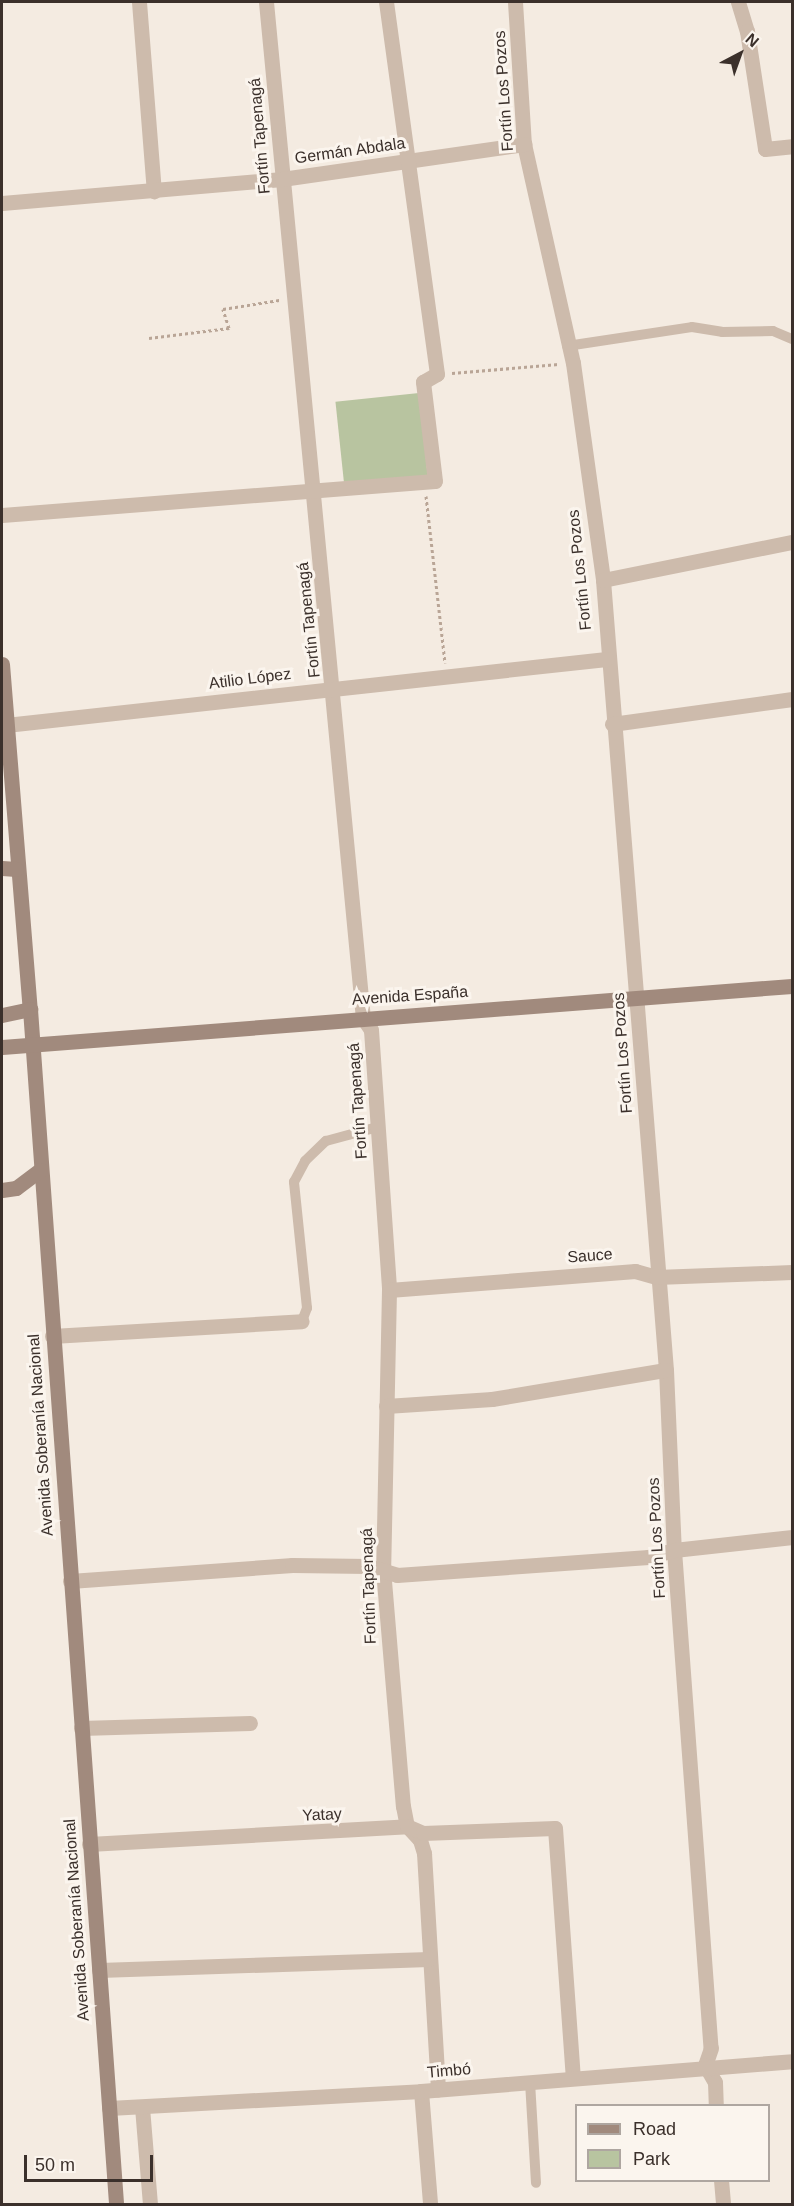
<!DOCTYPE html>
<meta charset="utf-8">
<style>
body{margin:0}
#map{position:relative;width:794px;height:2206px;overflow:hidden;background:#f4ebe1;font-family:Arial,sans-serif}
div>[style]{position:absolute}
.green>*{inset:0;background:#b8c4a0;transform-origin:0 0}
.path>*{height:3px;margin-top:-1.5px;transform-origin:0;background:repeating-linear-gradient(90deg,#b9a596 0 3px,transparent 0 6px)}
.lane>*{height:10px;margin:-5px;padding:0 5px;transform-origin:5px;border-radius:5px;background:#cdbbac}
.street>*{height:15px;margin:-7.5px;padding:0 7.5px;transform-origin:7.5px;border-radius:7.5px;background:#cdbbac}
.secondary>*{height:15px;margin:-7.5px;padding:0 7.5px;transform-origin:7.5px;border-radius:7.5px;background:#a18a7d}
span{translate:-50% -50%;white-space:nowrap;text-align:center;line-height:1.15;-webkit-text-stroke:6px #fbf5ee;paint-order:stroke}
.street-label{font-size:16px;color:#3b302b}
.frame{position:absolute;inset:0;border:3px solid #3b302b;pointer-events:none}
.legend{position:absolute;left:575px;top:2104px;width:195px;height:78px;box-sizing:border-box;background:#fbf5ee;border:2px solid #aea6a0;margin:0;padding:8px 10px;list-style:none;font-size:18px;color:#3b302b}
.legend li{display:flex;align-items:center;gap:12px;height:30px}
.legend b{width:30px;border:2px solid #aea6a0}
.north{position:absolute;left:710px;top:24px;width:60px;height:60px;-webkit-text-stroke:4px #fbf5ee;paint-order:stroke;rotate:41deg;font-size:16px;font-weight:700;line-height:24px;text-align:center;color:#3b302b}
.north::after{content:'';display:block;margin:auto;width:21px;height:27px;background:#3b302b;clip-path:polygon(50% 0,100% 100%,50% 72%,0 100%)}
.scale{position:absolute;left:24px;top:2155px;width:129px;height:27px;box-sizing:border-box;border:3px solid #3b302b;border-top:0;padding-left:8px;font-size:18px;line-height:21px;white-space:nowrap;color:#3b302b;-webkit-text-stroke:4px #fbf5ee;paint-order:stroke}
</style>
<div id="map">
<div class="green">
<div style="left:419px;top:393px;width:84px;height:84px;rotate:84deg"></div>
</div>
<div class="path">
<div style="left:149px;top:338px;width:81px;rotate:-7.1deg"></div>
<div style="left:229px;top:328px;width:20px;rotate:-108deg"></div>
<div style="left:223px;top:309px;width:57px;rotate:-9.1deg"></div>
<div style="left:452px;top:373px;width:107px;rotate:-4.8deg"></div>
<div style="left:426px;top:496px;width:168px;rotate:83.5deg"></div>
</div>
<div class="lane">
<div style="left:567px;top:346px;width:126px;rotate:-8.6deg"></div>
<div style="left:692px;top:327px;width:30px;rotate:9deg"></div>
<div style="left:722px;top:332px;width:51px;rotate:-1.1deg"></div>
<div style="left:773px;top:331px;width:21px;rotate:23deg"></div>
<div style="left:302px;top:1321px;width:14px;rotate:-69deg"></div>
<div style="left:307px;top:1308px;width:127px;rotate:-95.9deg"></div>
<div style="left:294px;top:1182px;width:24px;rotate:-62deg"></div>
<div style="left:305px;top:1161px;width:29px;rotate:-44deg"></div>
<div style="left:326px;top:1141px;width:54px;rotate:-15.1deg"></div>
<div style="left:530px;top:2082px;width:101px;rotate:86.6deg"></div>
</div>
<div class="street">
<div style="left:139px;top:2px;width:190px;rotate:85.5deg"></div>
<div style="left:266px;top:2px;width:1021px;rotate:84.55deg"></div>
<div style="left:363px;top:1018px;width:14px;rotate:56deg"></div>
<div style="left:371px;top:1030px;width:261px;rotate:86deg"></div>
<div style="left:389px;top:1290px;width:279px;rotate:91.2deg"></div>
<div style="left:383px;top:1569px;width:238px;rotate:85.2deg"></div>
<div style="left:403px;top:1806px;width:20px;rotate:79deg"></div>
<div style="left:407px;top:1826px;width:19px;rotate:47deg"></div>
<div style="left:420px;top:1840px;width:14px;rotate:73deg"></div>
<div style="left:424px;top:1853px;width:237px;rotate:86.6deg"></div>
<div style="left:515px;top:2px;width:142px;rotate:86.4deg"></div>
<div style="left:524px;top:144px;width:224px;rotate:77.4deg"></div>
<div style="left:573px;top:363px;width:219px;rotate:82.1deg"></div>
<div style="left:603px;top:580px;width:793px;rotate:85.44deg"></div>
<div style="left:666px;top:1370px;width:180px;rotate:87.5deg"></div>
<div style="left:674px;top:1550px;width:499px;rotate:85.8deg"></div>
<div style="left:711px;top:2048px;width:18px;rotate:109deg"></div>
<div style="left:705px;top:2065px;width:20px;rotate:60deg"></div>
<div style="left:715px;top:2082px;width:24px;rotate:88deg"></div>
<div style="left:738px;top:2px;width:30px;rotate:73deg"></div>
<div style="left:747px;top:31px;width:119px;rotate:81.3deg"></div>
<div style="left:765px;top:149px;width:27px;rotate:-6deg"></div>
<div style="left:2px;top:203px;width:281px;rotate:-4.9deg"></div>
<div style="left:282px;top:179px;width:245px;rotate:-8.2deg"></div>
<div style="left:2px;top:515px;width:434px;rotate:-4.5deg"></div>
<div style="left:435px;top:481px;width:100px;rotate:-96.9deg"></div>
<div style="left:423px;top:382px;width:16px;rotate:-30deg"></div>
<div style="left:437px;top:374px;width:375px;rotate:-97.8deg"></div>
<div style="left:603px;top:580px;width:193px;rotate:-11.4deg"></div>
<div style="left:612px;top:724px;width:182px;rotate:-7.9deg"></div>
<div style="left:6px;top:725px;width:604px;rotate:-6.28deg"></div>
<div style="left:389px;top:1290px;width:247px;rotate:-4.4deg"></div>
<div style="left:635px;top:1271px;width:22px;rotate:16deg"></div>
<div style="left:656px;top:1277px;width:136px;rotate:-2.1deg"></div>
<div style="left:52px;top:1336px;width:250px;rotate:-3.4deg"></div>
<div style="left:386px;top:1406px;width:106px;rotate:-3.8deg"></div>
<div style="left:492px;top:1399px;width:176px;rotate:-9.5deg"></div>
<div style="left:70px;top:1581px;width:223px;rotate:-4.1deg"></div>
<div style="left:292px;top:1565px;width:76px;rotate:0.8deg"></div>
<div style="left:368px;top:1566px;width:30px;rotate:17deg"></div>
<div style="left:397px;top:1575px;width:252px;rotate:-4.1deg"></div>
<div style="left:648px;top:1557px;width:27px;rotate:-15deg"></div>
<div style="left:674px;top:1550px;width:119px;rotate:-6.3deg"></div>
<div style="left:81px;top:1728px;width:169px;rotate:-1.7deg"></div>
<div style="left:89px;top:1844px;width:319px;rotate:-3.2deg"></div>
<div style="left:407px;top:1826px;width:17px;rotate:24deg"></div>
<div style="left:423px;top:1833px;width:132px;rotate:-2.2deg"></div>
<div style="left:555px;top:1828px;width:250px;rotate:85.9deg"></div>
<div style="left:99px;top:1970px;width:330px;rotate:-1.9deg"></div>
<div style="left:421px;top:2091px;width:113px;rotate:85.4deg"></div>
<div style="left:142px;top:2107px;width:97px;rotate:85.3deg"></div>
<div style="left:109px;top:2108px;width:312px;rotate:-3.1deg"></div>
<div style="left:421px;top:2091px;width:372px;rotate:-4.6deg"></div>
<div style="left:721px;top:2180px;width:24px;rotate:85deg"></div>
</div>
<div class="secondary">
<div style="left:2px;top:664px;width:346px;rotate:85.4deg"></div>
<div style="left:30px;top:1009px;width:1198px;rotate:85.88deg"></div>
<div style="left:2px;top:868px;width:14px;rotate:4deg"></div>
<div style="left:2px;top:1015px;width:29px;rotate:-12deg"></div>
<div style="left:2px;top:1047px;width:792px;rotate:-4.42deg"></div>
<div style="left:2px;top:1190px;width:14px;rotate:-8deg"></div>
<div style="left:16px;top:1188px;width:30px;rotate:-37deg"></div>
</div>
<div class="street-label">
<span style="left:504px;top:91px;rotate:-94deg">Fortín Los Pozos</span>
<span style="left:260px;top:136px;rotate:-95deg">Fortín Tapenagá</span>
<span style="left:350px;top:151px;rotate:-8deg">Germán Abdala</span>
<span style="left:580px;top:570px;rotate:-96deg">Fortín Los Pozos</span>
<span style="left:309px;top:620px;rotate:-96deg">Fortín Tapenagá</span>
<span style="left:250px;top:679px;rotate:-7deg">Atilio López</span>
<span style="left:410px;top:996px;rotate:-4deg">Avenida España</span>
<span style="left:623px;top:1053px;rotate:-94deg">Fortín Los Pozos</span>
<span style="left:358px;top:1101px;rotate:-94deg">Fortín Tapenagá</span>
<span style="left:590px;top:1256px;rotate:-4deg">Sauce</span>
<span style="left:41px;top:1435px;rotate:-94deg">Avenida Soberanía Nacional</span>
<span style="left:657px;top:1538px;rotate:-93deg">Fortín Los Pozos</span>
<span style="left:369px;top:1586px;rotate:-92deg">Fortín Tapenagá</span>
<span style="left:322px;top:1815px;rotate:-3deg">Yatay</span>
<span style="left:77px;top:1920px;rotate:-94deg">Avenida Soberanía Nacional</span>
<span style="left:449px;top:2071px;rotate:-5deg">Timbó</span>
</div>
<div class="frame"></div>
<ul class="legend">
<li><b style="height:8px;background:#a18a7d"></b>Road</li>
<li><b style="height:16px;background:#b8c4a0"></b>Park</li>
</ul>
<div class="north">N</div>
<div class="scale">50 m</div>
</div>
